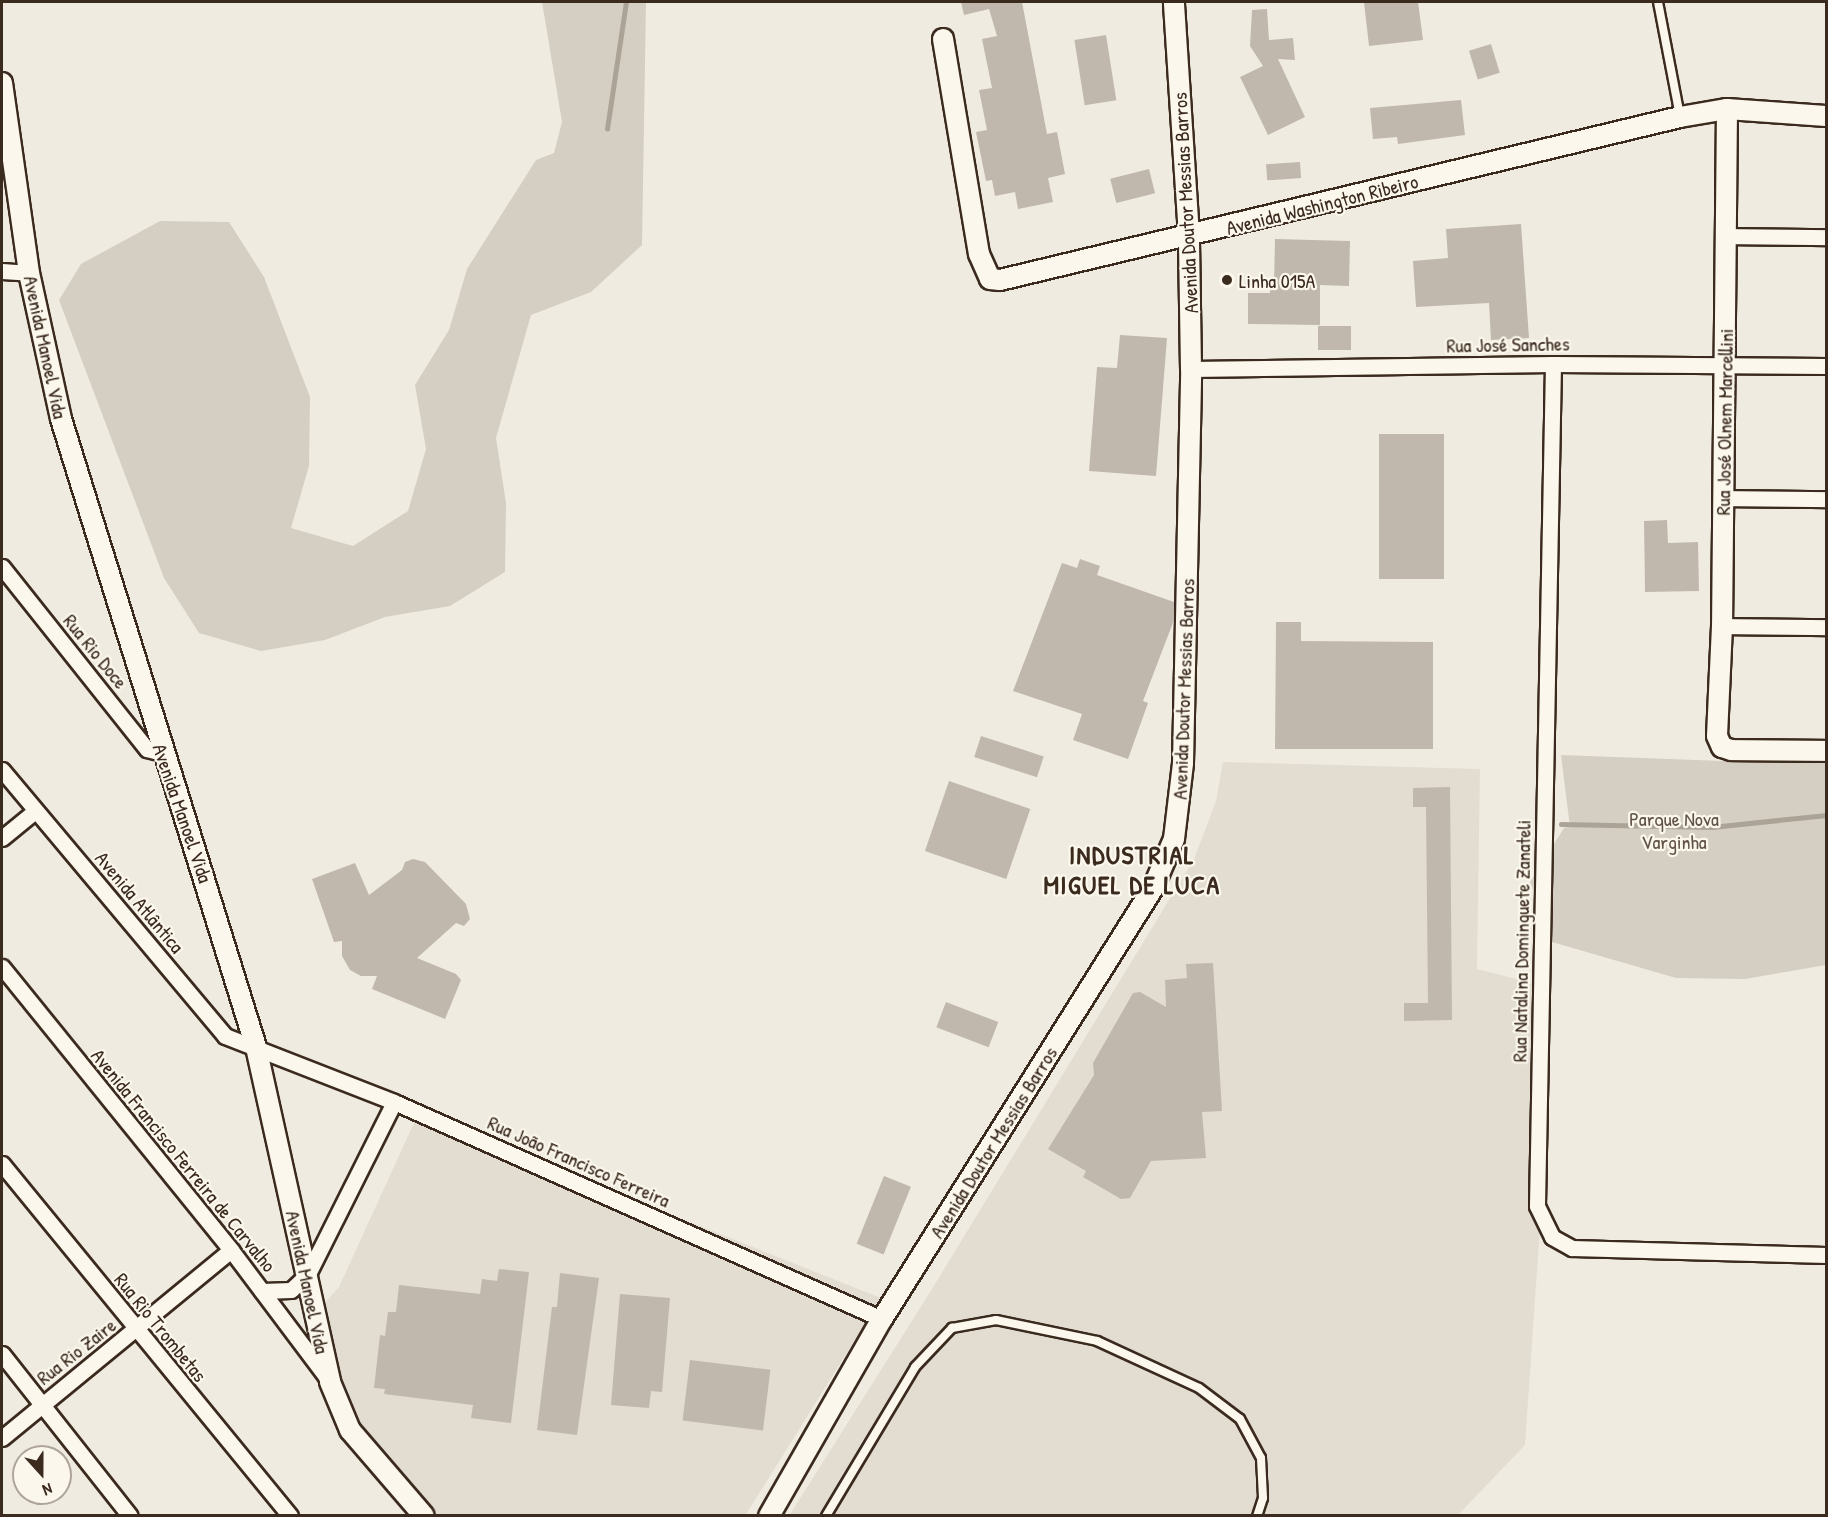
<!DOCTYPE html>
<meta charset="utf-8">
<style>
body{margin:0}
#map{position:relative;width:1828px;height:1517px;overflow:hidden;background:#f0ebe0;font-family:"Patrick Hand",sans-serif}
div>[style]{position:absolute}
.built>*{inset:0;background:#e2dcd1}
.green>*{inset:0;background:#d5cec3}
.stream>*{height:4.5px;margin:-2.25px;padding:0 2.25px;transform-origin:2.25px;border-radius:2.25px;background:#aca397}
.building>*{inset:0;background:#c0b8ad;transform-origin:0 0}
.roads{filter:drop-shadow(2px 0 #3b2a1e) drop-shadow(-2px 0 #3b2a1e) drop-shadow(0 2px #3b2a1e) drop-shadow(0 -2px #3b2a1e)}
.lane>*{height:8px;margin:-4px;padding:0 4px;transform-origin:4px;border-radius:4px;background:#fbf7ec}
.street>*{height:15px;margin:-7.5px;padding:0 7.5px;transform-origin:7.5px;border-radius:7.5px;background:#fbf7ec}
.secondary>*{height:20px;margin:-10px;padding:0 10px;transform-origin:10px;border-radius:10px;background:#fbf7ec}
.dots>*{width:16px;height:16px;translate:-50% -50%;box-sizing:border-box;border:3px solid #fbf7ec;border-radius:50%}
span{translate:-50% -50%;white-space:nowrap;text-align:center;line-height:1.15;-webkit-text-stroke:4.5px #fbf7ec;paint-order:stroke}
.street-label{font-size:20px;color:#3b2a1e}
.poi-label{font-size:20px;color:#3b2a1e}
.left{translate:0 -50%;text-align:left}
.park-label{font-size:20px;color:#625347}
.district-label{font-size:26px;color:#3b2a1e;font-weight:700;letter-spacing:1.5px}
.frame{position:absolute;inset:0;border:3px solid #3b2a1e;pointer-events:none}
.north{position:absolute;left:12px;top:1445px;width:60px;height:60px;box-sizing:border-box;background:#fbf7ec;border:2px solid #aea59a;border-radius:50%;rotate:159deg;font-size:16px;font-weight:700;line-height:24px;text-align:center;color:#3b2a1e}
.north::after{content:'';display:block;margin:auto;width:21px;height:27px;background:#3b2a1e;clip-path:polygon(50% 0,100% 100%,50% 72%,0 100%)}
</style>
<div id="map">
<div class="built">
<div style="clip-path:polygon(1223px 762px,1480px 769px,1477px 969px,1540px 985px,1543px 1184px,1525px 1445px,1458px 1515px,789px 1516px,932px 1289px,1194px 859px,1216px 801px)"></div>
<div style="clip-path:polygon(418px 1114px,881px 1298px,745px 1516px,424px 1515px,350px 1430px,315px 1314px,339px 1287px)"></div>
</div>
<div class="green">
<div style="clip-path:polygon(542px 2px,646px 2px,642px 245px,591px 292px,531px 315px,496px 438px,506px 503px,505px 572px,450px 606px,385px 617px,325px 640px,261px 651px,199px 633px,164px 578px,59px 300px,81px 264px,160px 221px,229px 222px,264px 277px,310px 397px,309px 466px,291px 528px,353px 546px,408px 511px,426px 449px,415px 385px,449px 330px,467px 269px,536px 160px,554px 153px,562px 122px)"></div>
<div style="clip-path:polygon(1561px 755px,1777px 763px,1783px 755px,1826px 757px,1826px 965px,1745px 979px,1676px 978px,1552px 942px,1530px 882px,1564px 828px,1570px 827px)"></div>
</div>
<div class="stream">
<div style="left:607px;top:129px;width:128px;rotate:-81.5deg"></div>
<div style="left:1561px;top:824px;width:151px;rotate:1.1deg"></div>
<div style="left:1712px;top:827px;width:115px;rotate:-6deg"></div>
</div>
<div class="building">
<div style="clip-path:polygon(961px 2px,1022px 2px,1047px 134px,1057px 132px,1065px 174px,1048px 178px,1053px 202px,1018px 209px,1015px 192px,995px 196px,992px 180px,986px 181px,976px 132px,987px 130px,979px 90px,992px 88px,982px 39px,997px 36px,989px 9px,964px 15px)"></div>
<div style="clip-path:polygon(1364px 2px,1418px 2px,1423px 40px,1369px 46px)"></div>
<div style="clip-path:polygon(1267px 9px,1269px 40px,1293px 38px,1295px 60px,1278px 59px,1305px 117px,1268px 135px,1240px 77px,1263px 66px,1250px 46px,1252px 10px)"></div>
<div style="left:1106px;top:35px;width:66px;height:32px;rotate:81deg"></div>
<div style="left:1491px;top:44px;width:30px;height:23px;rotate:73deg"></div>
<div style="clip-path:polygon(1461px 100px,1465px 135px,1398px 144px,1397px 137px,1373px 139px,1370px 108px)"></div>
<div style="left:1300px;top:162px;width:16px;height:34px;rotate:86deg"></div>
<div style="left:1149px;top:169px;width:25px;height:40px;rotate:76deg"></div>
<div style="clip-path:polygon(1521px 224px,1529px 338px,1491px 340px,1489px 303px,1416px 307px,1413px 261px,1448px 258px,1446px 229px)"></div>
<div style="clip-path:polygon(1275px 239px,1350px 241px,1349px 286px,1320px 285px,1320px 325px,1248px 324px,1248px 293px,1270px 293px,1270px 285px,1274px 285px)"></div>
<div style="left:1318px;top:326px;width:33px;height:24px"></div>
<div style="clip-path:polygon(1120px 335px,1167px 338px,1156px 476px,1089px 471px,1097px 367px,1117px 368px)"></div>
<div style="left:1379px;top:434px;width:65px;height:145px"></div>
<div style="clip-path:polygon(1667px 520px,1668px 543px,1698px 542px,1699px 591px,1645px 592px,1644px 521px)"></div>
<div style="clip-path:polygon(1080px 559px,1100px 566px,1097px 575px,1174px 602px,1174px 620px,1143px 701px,1148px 703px,1128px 759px,1073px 740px,1082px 714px,1013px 691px,1062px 563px,1077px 568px)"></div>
<div style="clip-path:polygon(1276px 622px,1301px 622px,1301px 641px,1433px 642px,1433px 749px,1275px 749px)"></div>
<div style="left:981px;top:736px;width:66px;height:22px;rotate:18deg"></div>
<div style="left:949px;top:781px;width:86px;height:74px;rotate:19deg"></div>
<div style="clip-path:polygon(1450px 787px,1452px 1020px,1404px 1021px,1404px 1003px,1428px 1003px,1426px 807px,1413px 807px,1413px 788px)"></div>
<div style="clip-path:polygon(413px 859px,425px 862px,466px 904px,470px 919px,464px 926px,456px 923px,417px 958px,456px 974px,461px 980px,445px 1019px,372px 989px,377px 976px,361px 976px,350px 970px,342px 956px,342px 941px,334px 942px,312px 879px,355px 863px,369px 895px,402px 870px,405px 862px)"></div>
<div style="clip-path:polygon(1213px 963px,1222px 1111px,1202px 1112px,1206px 1158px,1151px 1161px,1130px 1198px,1121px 1199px,1083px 1177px,1086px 1171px,1048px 1149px,1094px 1075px,1093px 1063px,1133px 993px,1140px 992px,1166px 1007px,1165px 980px,1187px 978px,1186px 964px)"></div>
<div style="left:946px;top:1002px;width:56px;height:27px;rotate:21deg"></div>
<div style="left:884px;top:1176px;width:29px;height:73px;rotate:22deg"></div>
<div style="clip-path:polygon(499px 1269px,529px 1272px,511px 1423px,471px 1418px,473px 1405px,384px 1394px,385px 1389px,374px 1388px,380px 1335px,385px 1336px,388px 1312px,396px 1312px,399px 1285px,480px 1294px,482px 1279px,497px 1281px)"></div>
<div style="clip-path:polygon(560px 1273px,599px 1278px,577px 1435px,537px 1430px,552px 1307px,557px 1307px)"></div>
<div style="clip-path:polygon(620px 1294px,670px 1298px,662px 1392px,651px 1391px,649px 1408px,611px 1405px)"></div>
<div style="left:690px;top:1360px;width:81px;height:61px;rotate:7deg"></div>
</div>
<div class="roads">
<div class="lane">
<div style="left:1658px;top:2px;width:116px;rotate:79.1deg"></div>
<div style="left:826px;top:1516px;width:174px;rotate:-59.1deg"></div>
<div style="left:915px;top:1367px;width:54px;rotate:-46.5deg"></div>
<div style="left:952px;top:1328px;width:45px;rotate:-10.3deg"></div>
<div style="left:996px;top:1320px;width:103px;rotate:11.7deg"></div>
<div style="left:1097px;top:1341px;width:112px;rotate:24.7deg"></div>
<div style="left:1199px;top:1388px;width:51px;rotate:37.1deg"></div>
<div style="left:1240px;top:1419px;width:44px;rotate:61.7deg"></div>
<div style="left:1261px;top:1458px;width:40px;rotate:87.1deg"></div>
<div style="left:1263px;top:1498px;width:19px;rotate:108deg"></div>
</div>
<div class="street">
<div style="left:1726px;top:236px;width:100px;rotate:0.6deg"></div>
<div style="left:2px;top:271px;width:27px;rotate:4deg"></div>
<div style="left:1553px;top:364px;width:842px;rotate:91.09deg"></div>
<div style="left:1537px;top:1206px;width:34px;rotate:64deg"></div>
<div style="left:1552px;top:1237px;width:23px;rotate:29deg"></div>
<div style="left:1572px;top:1248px;width:254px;rotate:1.6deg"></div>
<div style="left:1191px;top:369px;width:362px;rotate:-0.8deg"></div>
<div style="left:1553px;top:364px;width:273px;rotate:0.4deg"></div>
<div style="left:1723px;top:498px;width:103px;rotate:0.6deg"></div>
<div style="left:2px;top:567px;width:233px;rotate:51.5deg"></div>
<div style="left:147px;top:749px;width:16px;rotate:15deg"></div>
<div style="left:1722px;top:626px;width:104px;rotate:0.6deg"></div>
<div style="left:2px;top:770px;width:347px;rotate:50deg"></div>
<div style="left:225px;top:1036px;width:181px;rotate:21.3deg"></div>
<div style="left:394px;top:1102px;width:534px;rotate:23.97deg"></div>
<div style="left:2px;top:838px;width:43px;rotate:-39.3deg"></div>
<div style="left:2px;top:967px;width:364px;rotate:51deg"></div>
<div style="left:231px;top:1250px;width:161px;rotate:53.1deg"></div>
<div style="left:2px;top:1164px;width:455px;rotate:50.7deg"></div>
<div style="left:262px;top:1291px;width:29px;rotate:-2deg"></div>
<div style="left:291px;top:1290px;width:23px;rotate:-43deg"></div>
<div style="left:308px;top:1274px;width:192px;rotate:-63.4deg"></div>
<div style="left:2px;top:1354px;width:206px;rotate:51.7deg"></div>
<div style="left:2px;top:1438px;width:296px;rotate:-39.4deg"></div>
</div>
<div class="secondary">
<div style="left:943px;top:39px;width:218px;rotate:80.5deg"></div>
<div style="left:979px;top:254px;width:27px;rotate:66deg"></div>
<div style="left:990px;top:279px;width:10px;rotate:6deg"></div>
<div style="left:1000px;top:280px;width:699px;rotate:-13.48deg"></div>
<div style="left:1680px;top:117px;width:48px;rotate:-9.7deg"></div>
<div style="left:1727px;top:109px;width:99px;rotate:4deg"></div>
<div style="left:2px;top:83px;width:192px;rotate:81.9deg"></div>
<div style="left:29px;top:273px;width:149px;rotate:77.6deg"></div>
<div style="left:61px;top:419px;width:658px;rotate:72.75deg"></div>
<div style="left:256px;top:1047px;width:343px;rotate:77.5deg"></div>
<div style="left:330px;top:1382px;width:52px;rotate:67.4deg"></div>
<div style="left:350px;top:1430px;width:113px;rotate:49.3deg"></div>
<div style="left:1727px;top:109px;width:517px;rotate:90.55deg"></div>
<div style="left:1722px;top:626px;width:110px;rotate:92.6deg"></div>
<div style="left:1717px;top:736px;width:12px;rotate:66deg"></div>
<div style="left:1722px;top:747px;width:9px;rotate:18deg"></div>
<div style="left:1731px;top:750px;width:95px;rotate:0.6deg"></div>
<div style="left:769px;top:1516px;width:227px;rotate:-60.2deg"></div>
<div style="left:882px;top:1319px;width:509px;rotate:-57.84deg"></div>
<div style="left:1153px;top:888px;width:53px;rotate:-66.8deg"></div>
<div style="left:1174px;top:839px;width:77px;rotate:-83.2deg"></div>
<div style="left:1183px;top:763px;width:394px;rotate:-88.8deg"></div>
<div style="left:1191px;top:369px;width:133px;rotate:-90.9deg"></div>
<div style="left:1189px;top:236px;width:234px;rotate:-93.7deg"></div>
</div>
</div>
<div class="dots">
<div style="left:1227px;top:280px;background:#3b2a1e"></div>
</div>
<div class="street-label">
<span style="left:1185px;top:203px;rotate:-93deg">Avenida Doutor Messias Barros</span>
<span style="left:1322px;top:204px;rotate:-14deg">Avenida Washington Ribeiro</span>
<span style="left:1508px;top:344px;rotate:-1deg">Rua José Sanches</span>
<span style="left:46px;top:347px;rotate:78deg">Avenida Manoel Vida</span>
<span style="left:1724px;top:422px;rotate:-89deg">Rua José Olnem Marcellini</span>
<span style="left:96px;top:651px;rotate:51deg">Rua Rio Doce</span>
<span style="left:1183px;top:689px;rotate:-88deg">Avenida Doutor Messias Barros</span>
<span style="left:183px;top:813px;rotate:71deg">Avenida Manoel Vida</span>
<span style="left:140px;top:902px;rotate:50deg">Avenida Atlântica</span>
<span style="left:1521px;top:941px;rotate:-89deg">Rua Natalina Dominguete Zanateli</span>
<span style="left:993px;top:1142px;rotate:-58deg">Avenida Doutor Messias Barros</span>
<span style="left:184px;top:1160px;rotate:51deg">Avenida Francisco Ferreira de Carvalho</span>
<span style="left:579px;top:1161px;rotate:24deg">Rua João Francisco Ferreira</span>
<span style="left:308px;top:1282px;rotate:78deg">Avenida Manoel Vida</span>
<span style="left:161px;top:1327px;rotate:51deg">Rua Rio Trombetas</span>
<span style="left:76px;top:1351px;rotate:-38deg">Rua Rio Zaire</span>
</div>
<div class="poi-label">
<span class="left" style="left:1239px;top:280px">Linha 015A</span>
</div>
<div class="park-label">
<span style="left:1674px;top:830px">Parque Nova<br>Varginha</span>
</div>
<div class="district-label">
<span style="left:1132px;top:870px">INDUSTRIAL<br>MIGUEL DE LUCA</span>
</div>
<div class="frame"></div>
<div class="north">N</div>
</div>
